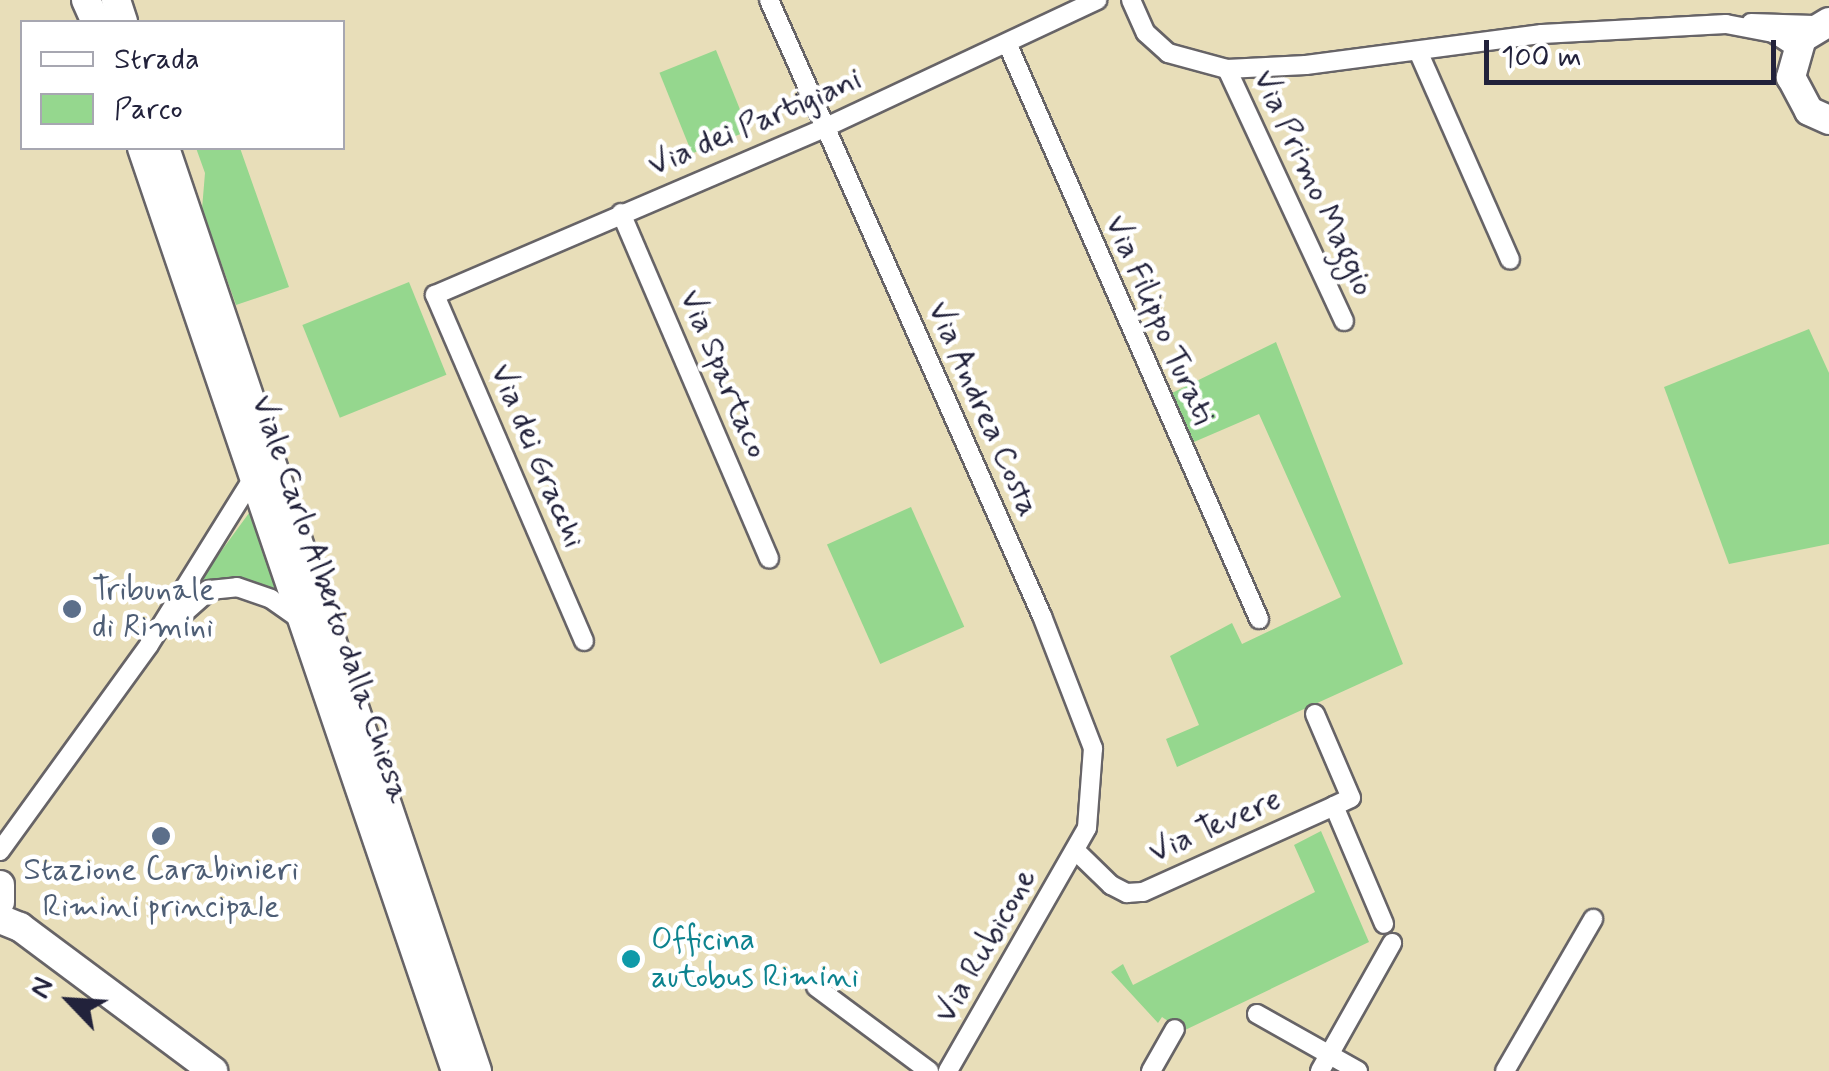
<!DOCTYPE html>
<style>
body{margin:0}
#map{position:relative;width:1829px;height:1071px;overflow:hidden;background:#e8deb9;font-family:Mynerve,sans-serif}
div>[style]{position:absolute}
.green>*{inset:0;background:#95d78e;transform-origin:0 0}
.roads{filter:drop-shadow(2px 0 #676467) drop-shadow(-2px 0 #676467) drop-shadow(0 2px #676467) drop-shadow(0 -2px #676467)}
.street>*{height:18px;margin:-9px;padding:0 9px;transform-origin:9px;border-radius:9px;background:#fff}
.secondary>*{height:28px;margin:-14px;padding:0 14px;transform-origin:14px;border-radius:14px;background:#fff}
.dots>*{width:28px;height:28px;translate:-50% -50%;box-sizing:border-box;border:5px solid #fff;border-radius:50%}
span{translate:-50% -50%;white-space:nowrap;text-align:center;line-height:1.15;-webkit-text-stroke:9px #fff;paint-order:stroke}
.street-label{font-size:32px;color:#22223b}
.service-label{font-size:32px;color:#4e5e75}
.left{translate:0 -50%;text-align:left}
.culture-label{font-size:32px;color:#0d838f}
.legend{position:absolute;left:20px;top:20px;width:325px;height:130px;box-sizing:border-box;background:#fff;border:2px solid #a7a7b1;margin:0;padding:12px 18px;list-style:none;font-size:30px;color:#22223b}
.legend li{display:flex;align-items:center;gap:20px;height:50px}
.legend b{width:50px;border:2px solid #a7a7b1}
.north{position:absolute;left:20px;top:951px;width:100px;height:100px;-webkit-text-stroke:8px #fff;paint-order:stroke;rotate:295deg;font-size:28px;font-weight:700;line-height:40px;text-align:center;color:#22223b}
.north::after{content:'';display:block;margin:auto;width:35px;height:45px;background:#22223b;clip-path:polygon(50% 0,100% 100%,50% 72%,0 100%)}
.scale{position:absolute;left:1484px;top:40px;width:292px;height:45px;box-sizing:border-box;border:5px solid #22223b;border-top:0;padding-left:12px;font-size:30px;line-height:35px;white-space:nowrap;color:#22223b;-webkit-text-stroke:8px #fff;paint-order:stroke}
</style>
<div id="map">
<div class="green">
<div style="left:716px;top:50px;width:87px;height:61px;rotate:68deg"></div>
<div style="clip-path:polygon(196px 148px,240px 148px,289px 287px,236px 305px,202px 209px,205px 173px)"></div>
<div style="left:409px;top:282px;width:100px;height:115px;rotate:68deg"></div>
<div style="clip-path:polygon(1809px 329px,1829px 373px,1829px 544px,1729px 564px,1664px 387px)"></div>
<div style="clip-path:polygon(1276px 342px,1403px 664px,1177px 767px,1166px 739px,1199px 725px,1170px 656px,1232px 623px,1242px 644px,1341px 597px,1259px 414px,1194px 442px,1172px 393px)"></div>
<div style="left:911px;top:507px;width:131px;height:92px;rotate:66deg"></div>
<div style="clip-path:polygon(249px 513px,279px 595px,237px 578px,198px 583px)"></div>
<div style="clip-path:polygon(1321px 831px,1369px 942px,1183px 1031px,1162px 1017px,1158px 1023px,1111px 972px,1123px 964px,1133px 985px,1315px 892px,1294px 845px)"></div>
</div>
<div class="roads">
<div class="street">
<div style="left:769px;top:0;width:674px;rotate:66.1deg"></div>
<div style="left:1042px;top:616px;width:142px;rotate:68.9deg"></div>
<div style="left:1093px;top:748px;width:80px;rotate:94.3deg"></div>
<div style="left:1087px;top:828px;width:280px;rotate:119.8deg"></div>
<div style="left:1131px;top:0;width:36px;rotate:66deg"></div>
<div style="left:1146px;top:33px;width:30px;rotate:42deg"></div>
<div style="left:1168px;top:53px;width:61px;rotate:15.2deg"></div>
<div style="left:1227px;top:69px;width:79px;rotate:-2.9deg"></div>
<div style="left:1306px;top:65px;width:238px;rotate:-7.5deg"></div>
<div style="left:1542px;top:34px;width:184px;rotate:-3.1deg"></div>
<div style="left:1726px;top:24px;width:48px;rotate:10.8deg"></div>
<div style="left:1773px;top:33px;width:27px;rotate:33deg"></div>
<div style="left:1751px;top:23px;width:63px;rotate:1.8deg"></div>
<div style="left:1007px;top:43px;width:629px;rotate:66.37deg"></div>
<div style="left:1418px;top:51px;width:228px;rotate:66.2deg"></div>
<div style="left:1227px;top:69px;width:278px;rotate:65.1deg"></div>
<div style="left:621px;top:213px;width:376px;rotate:66.8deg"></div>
<div style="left:175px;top:621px;width:47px;rotate:-41.5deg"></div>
<div style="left:210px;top:590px;width:27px;rotate:-6deg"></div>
<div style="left:237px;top:587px;width:36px;rotate:19deg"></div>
<div style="left:271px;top:599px;width:33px;rotate:35deg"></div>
<div style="left:584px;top:641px;width:377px;rotate:-113.3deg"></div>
<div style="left:435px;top:295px;width:423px;rotate:-23.2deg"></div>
<div style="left:824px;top:128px;width:302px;rotate:-25.1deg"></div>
<div style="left:1315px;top:714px;width:91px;rotate:66.8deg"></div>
<div style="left:1351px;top:798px;width:19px;rotate:155deg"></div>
<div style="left:0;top:851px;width:254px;rotate:-54.1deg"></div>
<div style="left:149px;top:645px;width:193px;rotate:-58.1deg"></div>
<div style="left:1076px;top:851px;width:49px;rotate:44.2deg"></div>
<div style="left:1111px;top:885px;width:18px;rotate:27deg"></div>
<div style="left:1127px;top:893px;width:16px;rotate:-4deg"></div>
<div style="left:1143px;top:892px;width:209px;rotate:-24.2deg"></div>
<div style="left:1334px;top:806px;width:128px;rotate:67deg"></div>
<div style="left:816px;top:987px;width:141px;rotate:36.6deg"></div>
<div style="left:1257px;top:1014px;width:116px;rotate:29.4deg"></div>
<div style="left:1151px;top:1071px;width:48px;rotate:-60.3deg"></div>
<div style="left:1320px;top:1071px;width:147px;rotate:-60.6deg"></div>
<div style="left:1505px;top:1071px;width:176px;rotate:-59.9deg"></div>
</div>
<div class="secondary">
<div style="left:86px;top:0;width:24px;rotate:66deg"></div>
<div style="left:116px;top:0;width:23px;rotate:72deg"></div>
<div style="left:1829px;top:22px;width:31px;rotate:149deg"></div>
<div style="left:1802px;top:38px;width:41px;rotate:105.8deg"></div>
<div style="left:1791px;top:77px;width:38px;rotate:62deg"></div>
<div style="left:1809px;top:111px;width:22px;rotate:24deg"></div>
<div style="left:142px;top:148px;width:975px;rotate:71.21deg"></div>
<div style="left:165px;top:148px;width:974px;rotate:71.32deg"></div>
<div style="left:0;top:885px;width:17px;rotate:90deg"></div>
<div style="left:0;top:919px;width:22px;rotate:22deg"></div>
<div style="left:20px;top:927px;width:241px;rotate:36.7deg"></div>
</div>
</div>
<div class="dots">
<div style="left:72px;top:609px;background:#5c6f8a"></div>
<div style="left:161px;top:836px;background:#5c6f8a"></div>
<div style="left:631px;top:959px;background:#0f9aa8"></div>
</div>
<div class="street-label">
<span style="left:755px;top:123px;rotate:-23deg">Via dei Partigiani</span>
<span style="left:1313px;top:183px;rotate:65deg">Via Primo Maggio</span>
<span style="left:1159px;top:320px;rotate:66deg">Via Filippo Turati</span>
<span style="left:723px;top:374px;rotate:67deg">Via Spartaco</span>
<span style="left:983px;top:409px;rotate:66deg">Via Andrea Costa</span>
<span style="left:537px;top:456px;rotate:67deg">Via dei Gracchi</span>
<span style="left:330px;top:599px;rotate:71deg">Viale Carlo Alberto dalla Chiesa</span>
<span style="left:1215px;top:826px;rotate:-24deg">Via Tevere</span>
<span style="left:986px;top:946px;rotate:-60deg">Via Rubicone</span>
</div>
<div class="service-label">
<span class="left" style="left:92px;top:609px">Tribunale<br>di Rimini</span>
<span style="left:161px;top:889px">Stazione Carabinieri<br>Rimini principale</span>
</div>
<div class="culture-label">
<span class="left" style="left:651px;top:959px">Officina<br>autobus Rimini</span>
</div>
<ul class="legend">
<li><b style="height:12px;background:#fff"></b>Strada</li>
<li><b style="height:28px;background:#95d78e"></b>Parco</li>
</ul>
<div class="north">N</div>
<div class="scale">100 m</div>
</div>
